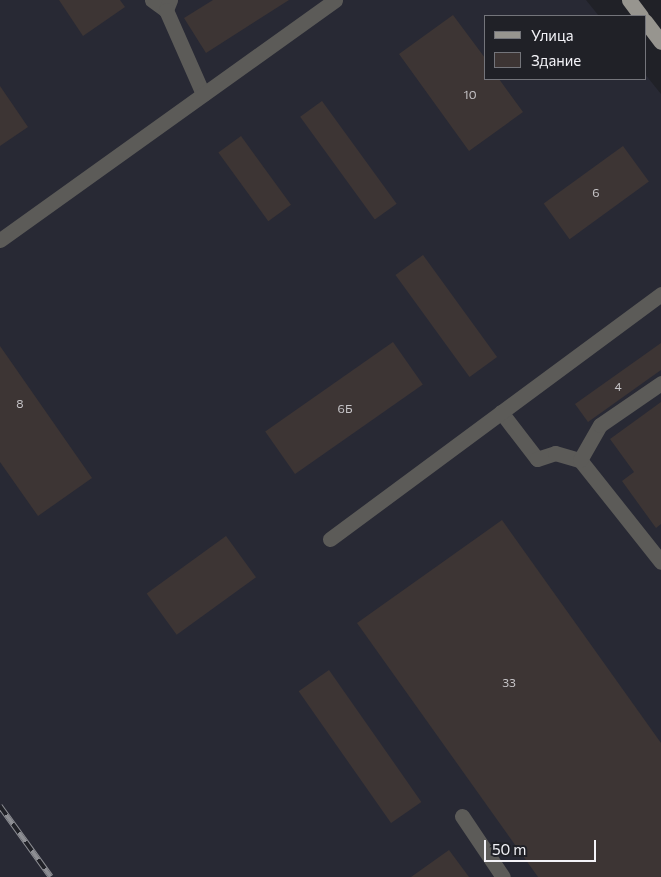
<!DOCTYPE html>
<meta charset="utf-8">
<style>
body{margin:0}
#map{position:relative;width:661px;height:877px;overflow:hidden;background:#202127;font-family:Commissioner,sans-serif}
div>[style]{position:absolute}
.built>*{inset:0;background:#282934}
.building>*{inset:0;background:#3d3534;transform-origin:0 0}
.minor>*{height:15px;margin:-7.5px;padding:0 7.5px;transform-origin:7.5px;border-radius:7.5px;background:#5c5b58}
.major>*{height:15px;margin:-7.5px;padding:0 7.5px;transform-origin:7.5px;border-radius:7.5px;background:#97958f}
.rail>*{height:5.5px;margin-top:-2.75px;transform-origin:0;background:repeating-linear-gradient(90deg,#202127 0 11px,#8d8e93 0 22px);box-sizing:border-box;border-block:1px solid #8d8e93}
span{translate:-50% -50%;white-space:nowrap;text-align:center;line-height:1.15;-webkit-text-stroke:4px #202127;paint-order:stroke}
.number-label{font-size:12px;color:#c6c4c7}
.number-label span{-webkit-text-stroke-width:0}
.legend{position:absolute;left:484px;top:15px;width:162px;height:65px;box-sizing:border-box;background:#202127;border:1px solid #74757b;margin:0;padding:6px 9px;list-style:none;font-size:15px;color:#f3f3f8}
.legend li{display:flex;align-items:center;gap:10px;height:25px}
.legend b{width:25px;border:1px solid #74757b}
.scale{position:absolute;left:484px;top:840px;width:112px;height:22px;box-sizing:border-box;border:2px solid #f3f3f8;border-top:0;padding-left:6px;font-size:15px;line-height:18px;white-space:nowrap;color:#f3f3f8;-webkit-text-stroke:4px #202127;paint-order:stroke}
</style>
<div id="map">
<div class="built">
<div style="clip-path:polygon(0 0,586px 0,599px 16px,485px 16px,485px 79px,645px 79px,645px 74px,661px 94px,661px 877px,0 877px)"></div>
</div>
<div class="building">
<div style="clip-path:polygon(59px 0,120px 0,125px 7px,83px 36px)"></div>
<div style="clip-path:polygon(213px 0,289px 0,206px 53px,184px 18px)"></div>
<div style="clip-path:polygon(453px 15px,485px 58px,485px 79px,499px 79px,523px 112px,469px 151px,399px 54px)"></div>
<div style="clip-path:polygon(0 86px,28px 127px,0 146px)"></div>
<div style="left:322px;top:101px;width:127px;height:27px;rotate:54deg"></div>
<div style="left:241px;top:136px;width:85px;height:28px;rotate:54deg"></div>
<div style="left:623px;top:146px;width:44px;height:98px;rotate:54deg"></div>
<div style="left:423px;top:255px;width:126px;height:34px;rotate:54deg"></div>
<div style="left:393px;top:342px;width:52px;height:156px;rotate:55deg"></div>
<div style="clip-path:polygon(661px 343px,661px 370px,588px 422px,575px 404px)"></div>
<div style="clip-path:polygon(0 346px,92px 478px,38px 516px,0 462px)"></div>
<div style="clip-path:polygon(661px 402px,661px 524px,656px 528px,622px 481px,634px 472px,610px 439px)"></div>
<div style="clip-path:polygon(502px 520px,661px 743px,661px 877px,538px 877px,357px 623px)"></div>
<div style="left:226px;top:536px;width:51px;height:98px;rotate:54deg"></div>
<div style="left:329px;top:670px;width:161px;height:37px;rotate:55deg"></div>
<div style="clip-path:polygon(449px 850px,469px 877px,411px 877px)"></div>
</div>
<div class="minor">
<div style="left:152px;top:0;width:17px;rotate:36deg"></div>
<div style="left:170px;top:0;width:11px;rotate:112deg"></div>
<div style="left:166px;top:10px;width:92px;rotate:66.2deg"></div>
<div style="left:0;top:240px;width:412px;rotate:-35.6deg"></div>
<div style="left:501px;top:412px;width:59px;rotate:52.5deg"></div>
<div style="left:537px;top:459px;width:19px;rotate:-18deg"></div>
<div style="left:555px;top:453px;width:26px;rotate:16deg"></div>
<div style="left:580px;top:460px;width:130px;rotate:51.5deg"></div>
<div style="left:580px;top:460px;width:40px;rotate:-60.3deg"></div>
<div style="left:600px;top:425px;width:74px;rotate:-34.5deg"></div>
<div style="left:330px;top:539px;width:412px;rotate:-36.5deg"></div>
<div style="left:462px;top:816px;width:73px;rotate:56.1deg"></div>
</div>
<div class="major">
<div style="left:629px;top:0;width:20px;rotate:53deg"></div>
<div style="left:645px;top:21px;width:26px;rotate:53deg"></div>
</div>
<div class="rail">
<div style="left:0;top:806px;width:87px;rotate:54.3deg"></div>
</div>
<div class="number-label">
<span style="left:470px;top:95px">10</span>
<span style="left:596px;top:193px">6</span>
<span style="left:618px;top:387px">4</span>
<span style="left:20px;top:404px">8</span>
<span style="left:345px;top:409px">6Б</span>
<span style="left:509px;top:683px">33</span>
</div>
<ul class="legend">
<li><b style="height:6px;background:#97958f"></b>Улица</li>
<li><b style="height:14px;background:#3d3534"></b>Здание</li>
</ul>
<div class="scale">50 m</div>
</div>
